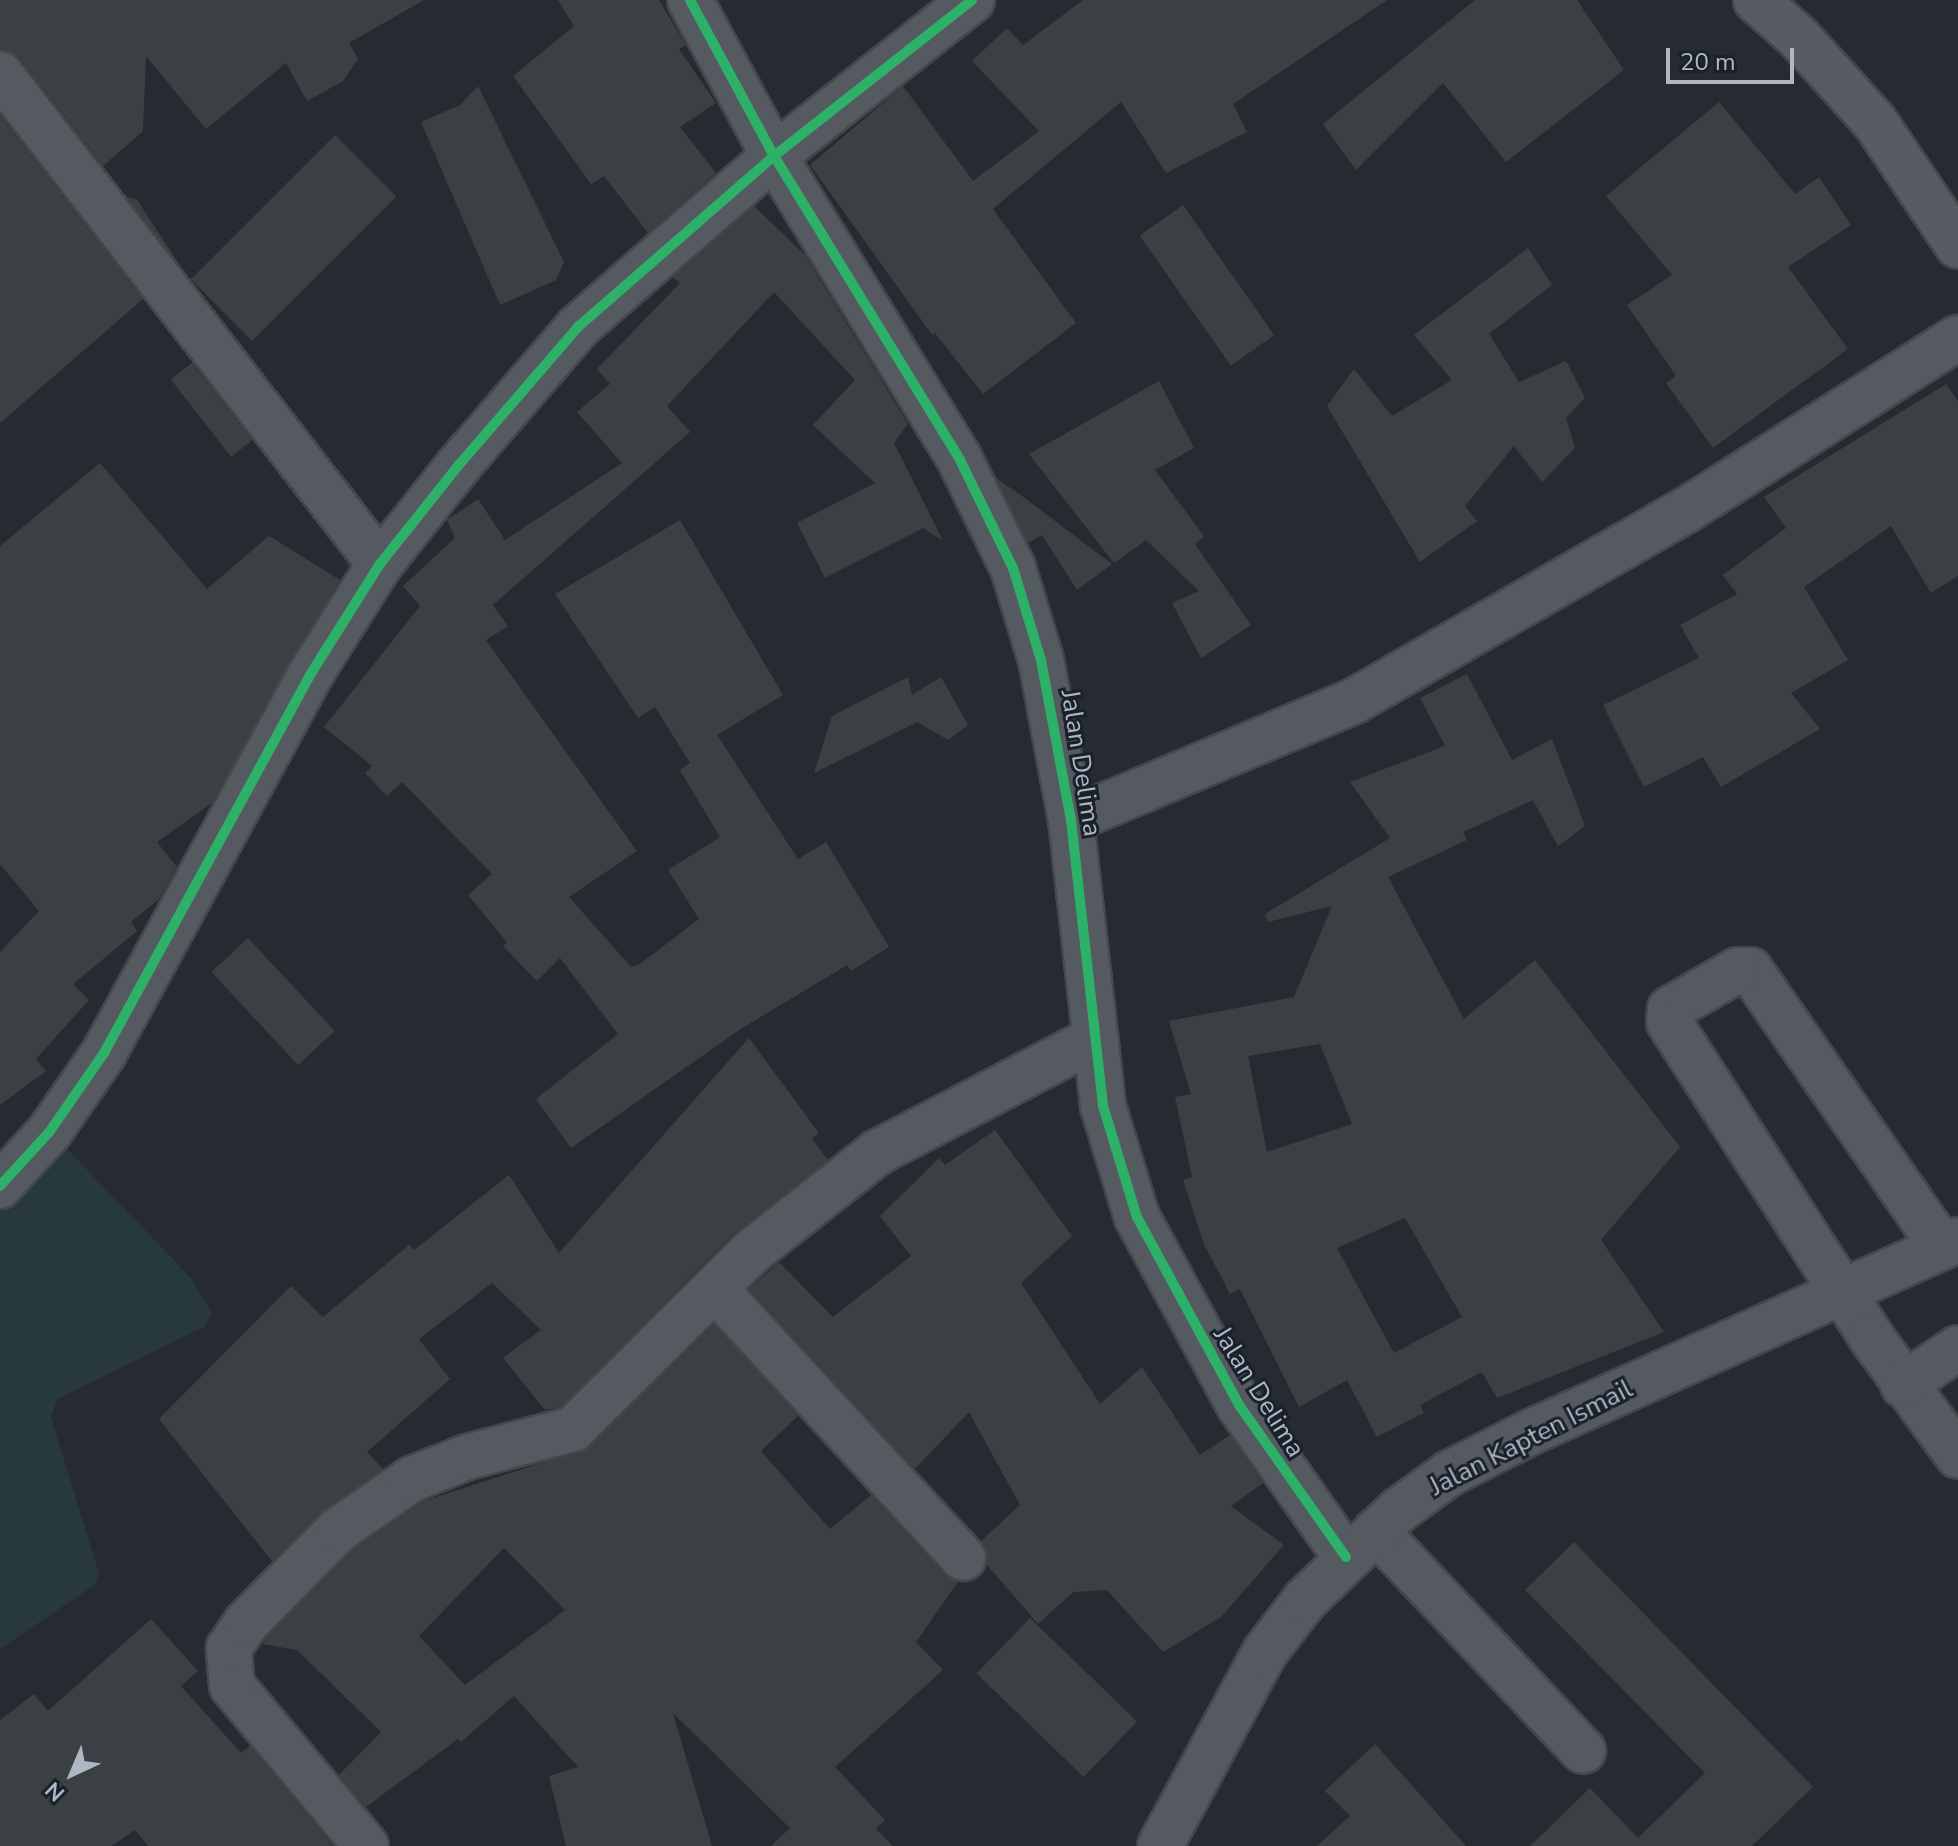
<!DOCTYPE html>
<style>
body{margin:0}
#map{position:relative;width:1958px;height:1846px;overflow:hidden;background:#262b31;font-family:"Nunito Sans",sans-serif}
div>[style]{position:absolute}
.green>*{inset:0;background:#27393a}
.building>*{inset:0;background:#3b4045;transform-origin:0 0}
.roads{filter:drop-shadow(2px 0 #44474c) drop-shadow(-2px 0 #44474c) drop-shadow(0 2px #44474c) drop-shadow(0 -2px #44474c)}
.minor>*{height:44px;margin:-22px;padding:0 22px;transform-origin:22px;border-radius:22px;background:#555960}
.major>*{height:44px;margin:-22px;padding:0 22px;transform-origin:22px;border-radius:22px;background:#575b62}
.cycleway>*{height:10px;margin:-5px;padding:0 5px;transform-origin:5px;border-radius:5px;background:#2db169}
span{translate:-50% -50%;white-space:nowrap;text-align:center;line-height:1.15;-webkit-text-stroke:6px #1a212b;paint-order:stroke}
.street-label{font-size:26px;color:#afb7c4}
.north{position:absolute;left:32px;top:1734px;width:80px;height:80px;-webkit-text-stroke:6px #1a212b;paint-order:stroke;rotate:224deg;font-size:22px;font-weight:700;line-height:32px;text-align:center;color:#afb7c4}
.north::after{content:'';display:block;margin:auto;width:28px;height:36px;background:#afb7c4;clip-path:polygon(50% 0,100% 100%,50% 72%,0 100%)}
.scale{position:absolute;left:1666px;top:48px;width:128px;height:36px;box-sizing:border-box;border:4px solid #afb7c4;border-top:0;padding-left:10px;font-size:24px;line-height:28px;white-space:nowrap;color:#afb7c4;-webkit-text-stroke:6px #1a212b;paint-order:stroke}
</style>
<div id="map">
<div class="green">
<div style="clip-path:polygon(50px 1131px,192px 1279px,212px 1314px,204px 1327px,57px 1399px,51px 1417px,99px 1573px,96px 1584px,0 1649px,0 1186px)"></div>
</div>
<div class="building">
<div style="clip-path:polygon(0 0,424px 0,349px 43px,358px 59px,343px 81px,307px 101px,286px 63px,206px 129px,146px 56px,143px 131px,103px 166px,20px 59px,0 50px)"></div>
<div style="clip-path:polygon(558px 0,659px 0,686px 45px,679px 49px,716px 103px,680px 127px,716px 173px,648px 233px,604px 176px,591px 184px,513px 76px,574px 26px)"></div>
<div style="clip-path:polygon(1083px 0,1387px 0,1233px 104px,1247px 132px,1166px 173px,1121px 102px,993px 209px,1076px 323px,983px 394px,935px 333px,933px 336px,810px 165px,903px 86px,973px 181px,1039px 131px,972px 61px,1007px 28px,1023px 45px)"></div>
<div style="clip-path:polygon(1475px 0,1577px 0,1624px 70px,1506px 162px,1443px 83px,1356px 170px,1323px 124px)"></div>
<div style="clip-path:polygon(478px 86px,564px 262px,556px 280px,500px 305px,421px 122px,460px 105px)"></div>
<div style="clip-path:polygon(1719px 102px,1795px 194px,1819px 177px,1851px 225px,1788px 267px,1848px 349px,1713px 448px,1666px 383px,1676px 376px,1627px 305px,1672px 275px,1606px 196px)"></div>
<div style="clip-path:polygon(0 115px,143px 299px,0 423px)"></div>
<div style="left:335px;top:135px;width:87px;height:204px;rotate:45deg"></div>
<div style="clip-path:polygon(126px 196px,137px 200px,181px 267px)"></div>
<div style="left:1183px;top:205px;width:159px;height:53px;rotate:55deg"></div>
<div style="clip-path:polygon(754px 206px,805px 255px,908px 424px,894px 443px,943px 541px,923px 528px,825px 578px,797px 523px,875px 483px,813px 425px,855px 380px,774px 292px,667px 406px,690px 432px,493px 605px,508px 626px,486px 640px,637px 851px,569px 897px,631px 967px,640px 964px,699px 919px,668px 870px,720px 837px,680px 770px,690px 763px,655px 707px,638px 718px,555px 594px,680px 520px,783px 695px,717px 735px,798px 859px,826px 842px,889px 947px,851px 971px,847px 965px,742px 1028px,571px 1148px,536px 1099px,618px 1034px,560px 958px,537px 981px,503px 946px,507px 942px,468px 895px,492px 874px,402px 782px,387px 796px,365px 773px,372px 766px,324px 727px,420px 606px,403px 586px,455px 538px,447px 520px,478px 499px,505px 540px,622px 463px,577px 412px,610px 384px,597px 369px,680px 283px,673px 277px)"></div>
<div style="clip-path:polygon(1528px 248px,1552px 285px,1489px 334px,1519px 382px,1566px 361px,1585px 398px,1566px 418px,1575px 448px,1542px 482px,1514px 446px,1465px 506px,1477px 521px,1420px 562px,1327px 406px,1354px 369px,1392px 416px,1452px 380px,1414px 335px)"></div>
<div style="left:192px;top:363px;width:98px;height:27px;rotate:52deg"></div>
<div style="clip-path:polygon(1159px 381px,1194px 448px,1155px 470px,1204px 536px,1195px 544px,1251px 625px,1201px 658px,1172px 603px,1199px 591px,1146px 540px,1114px 563px,1029px 454px)"></div>
<div style="clip-path:polygon(1946px 384px,1958px 401px,1958px 576px,1931px 593px,1891px 526px,1804px 587px,1848px 660px,1791px 693px,1820px 729px,1721px 787px,1703px 757px,1644px 787px,1603px 705px,1699px 658px,1680px 625px,1737px 594px,1723px 575px,1786px 528px,1764px 497px)"></div>
<div style="clip-path:polygon(100px 463px,207px 589px,269px 536px,340px 580px,212px 803px,157px 842px,177px 867px,159px 899px,131px 922px,137px 931px,73px 984px,89px 1000px,36px 1059px,46px 1071px,0 1105px,0 952px,39px 911px,0 864px,0 546px)"></div>
<div style="clip-path:polygon(996px 478px,1022px 496px,1112px 564px,1077px 590px,1042px 535px,1028px 543px)"></div>
<div style="clip-path:polygon(evenodd,1467px 674px,1512px 760px,1552px 739px,1585px 826px,1558px 846px,1533px 800px,1463px 832px,1467px 840px,1388px 877px,1464px 1019px,1535px 960px,1680px 1147px,1601px 1240px,1664px 1332px,1497px 1398px,1482px 1372px,1420px 1405px,1424px 1413px,1377px 1437px,1347px 1380px,1299px 1407px,1240px 1289px,1230px 1294px,1204px 1244px,1183px 1180px,1192px 1177px,1175px 1097px,1191px 1094px,1169px 1021px,1294px 997px,1332px 906px,1268px 922px,1265px 914px,1390px 838px,1350px 782px,1445px 746px,1420px 698px,1467px 674px,1320px 1044px,1352px 1124px,1267px 1152px,1248px 1056px,1320px 1044px,1467px 674px,1405px 1218px,1462px 1317px,1394px 1353px,1337px 1248px,1405px 1218px)"></div>
<div style="clip-path:polygon(908px 677px,912px 695px,941px 677px,968px 725px,948px 740px,917px 722px,814px 773px,832px 716px)"></div>
<div style="left:248px;top:938px;width:127px;height:50px;rotate:47deg"></div>
<div style="clip-path:polygon(749px 1038px,819px 1133px,812px 1139px,828px 1160px,732px 1235px,560px 1407px,545px 1410px,503px 1358px,541px 1330px,492px 1283px,419px 1339px,450px 1379px,367px 1452px,383px 1469px,324px 1510px,272px 1561px,159px 1419px,291px 1286px,323px 1317px,409px 1245px,414px 1250px,509px 1175px,559px 1253px)"></div>
<div style="clip-path:polygon(995px 1130px,1072px 1236px,1021px 1283px,1100px 1404px,1142px 1367px,1200px 1455px,1230px 1435px,1263px 1483px,1231px 1506px,1284px 1545px,1221px 1617px,1163px 1652px,1107px 1590px,1073px 1592px,1038px 1624px,987px 1565px,981px 1541px,1020px 1505px,969px 1412px,915px 1469px,749px 1289px,779px 1262px,833px 1317px,911px 1256px,880px 1216px,939px 1158px,945px 1165px)"></div>
<div style="clip-path:polygon(evenodd,714px 1324px,798px 1416px,761px 1451px,830px 1529px,871px 1495px,945px 1575px,958px 1582px,916px 1642px,943px 1670px,835px 1767px,885px 1820px,876px 1829px,893px 1846px,771px 1846px,790px 1828px,673px 1713px,712px 1846px,566px 1846px,549px 1776px,578px 1767px,514px 1696px,461px 1742px,458px 1739px,366px 1807px,339px 1775px,381px 1732px,297px 1650px,262px 1644px,265px 1639px,354px 1549px,424px 1501px,590px 1447px,714px 1324px,504px 1548px,565px 1610px,465px 1685px,419px 1636px,504px 1548px)"></div>
<div style="clip-path:polygon(1574px 1542px,1813px 1787px,1752px 1846px,1530px 1846px,1590px 1788px,1638px 1838px,1705px 1773px,1525px 1590px)"></div>
<div style="left:1030px;top:1618px;width:149px;height:77px;rotate:44deg"></div>
<div style="clip-path:polygon(151px 1619px,198px 1671px,181px 1686px,241px 1753px,250px 1746px,333px 1846px,148px 1846px,135px 1830px,112px 1846px,0 1846px,0 1720px,34px 1694px,48px 1711px)"></div>
<div style="clip-path:polygon(1375px 1744px,1466px 1846px,1317px 1846px,1350px 1816px,1325px 1791px)"></div>
</div>
<div class="roads">
<div class="minor">
<div style="left:690px;top:0;width:177px;rotate:61.7deg"></div>
<div style="left:774px;top:156px;width:356px;rotate:58.5deg"></div>
<div style="left:960px;top:460px;width:120px;rotate:63.9deg"></div>
<div style="left:1013px;top:568px;width:96px;rotate:73.1deg"></div>
<div style="left:1041px;top:660px;width:163px;rotate:79.4deg"></div>
<div style="left:1071px;top:820px;width:288px;rotate:83.6deg"></div>
<div style="left:1103px;top:1106px;width:116px;rotate:73deg"></div>
<div style="left:1137px;top:1217px;width:214px;rotate:61.5deg"></div>
<div style="left:1239px;top:1405px;width:186px;rotate:54.9deg"></div>
<div style="left:0;top:74px;width:620px;rotate:52.21deg"></div>
<div style="left:1071px;top:820px;width:307px;rotate:-22.8deg"></div>
<div style="left:1354px;top:701px;width:382px;rotate:-29.9deg"></div>
<div style="left:1685px;top:511px;width:323px;rotate:-32.4deg"></div>
<div style="left:0;top:1186px;width:74px;rotate:-47.7deg"></div>
<div style="left:50px;top:1131px;width:95px;rotate:-55.3deg"></div>
<div style="left:104px;top:1053px;width:430px;rotate:-61.4deg"></div>
<div style="left:310px;top:675px;width:131px;rotate:-57.8deg"></div>
<div style="left:380px;top:564px;width:125px;rotate:-51.5deg"></div>
<div style="left:458px;top:466px;width:184px;rotate:-49.2deg"></div>
<div style="left:578px;top:327px;width:260px;rotate:-41.1deg"></div>
<div style="left:774px;top:156px;width:252px;rotate:-38.2deg"></div>
<div style="left:1942px;top:1247px;width:337px;rotate:-124.7deg"></div>
<div style="left:1750px;top:970px;width:12px;rotate:180deg"></div>
<div style="left:1738px;top:970px;width:78px;rotate:150.2deg"></div>
<div style="left:1670px;top:1009px;width:13px;rotate:94deg"></div>
<div style="left:1669px;top:1022px;width:374px;rotate:57.3deg"></div>
<div style="left:1871px;top:1337px;width:147px;rotate:53.8deg"></div>
<div style="left:715px;top:1289px;width:366px;rotate:47.3deg"></div>
<div style="left:1903px;top:1385px;width:66px;rotate:-33.9deg"></div>
<div style="left:1376px;top:1531px;width:302px;rotate:46.7deg"></div>
<div style="left:366px;top:1846px;width:209px;rotate:-129.9deg"></div>
<div style="left:232px;top:1686px;width:38px;rotate:-95deg"></div>
<div style="left:229px;top:1648px;width:30px;rotate:-56deg"></div>
<div style="left:246px;top:1623px;width:131px;rotate:-45.3deg"></div>
<div style="left:338px;top:1530px;width:90px;rotate:-34.6deg"></div>
<div style="left:412px;top:1479px;width:59px;rotate:-21.8deg"></div>
<div style="left:467px;top:1457px;width:110px;rotate:-14.8deg"></div>
<div style="left:573px;top:1429px;width:250px;rotate:-44.8deg"></div>
<div style="left:750px;top:1253px;width:163px;rotate:-38.3deg"></div>
<div style="left:878px;top:1152px;width:242px;rotate:-27.6deg"></div>
<div style="left:1160px;top:1846px;width:221px;rotate:-61.6deg"></div>
<div style="left:1265px;top:1652px;width:66px;rotate:-52.4deg"></div>
<div style="left:1305px;top:1600px;width:130px;rotate:-43.8deg"></div>
<div style="left:1399px;top:1510px;width:63px;rotate:-36deg"></div>
<div style="left:1450px;top:1473px;width:93px;rotate:-26.8deg"></div>
<div style="left:1533px;top:1431px;width:466px;rotate:-24.2deg"></div>
</div>
<div class="major">
<div style="left:1756px;top:0;width:57px;rotate:41.5deg"></div>
<div style="left:1799px;top:38px;width:113px;rotate:47.9deg"></div>
<div style="left:1875px;top:122px;width:149px;rotate:56.2deg"></div>
</div>
</div>
<div class="cycleway">
<div style="left:690px;top:0;width:177px;rotate:61.7deg"></div>
<div style="left:774px;top:156px;width:356px;rotate:58.5deg"></div>
<div style="left:960px;top:460px;width:120px;rotate:63.9deg"></div>
<div style="left:1013px;top:568px;width:96px;rotate:73.1deg"></div>
<div style="left:1041px;top:660px;width:163px;rotate:79.4deg"></div>
<div style="left:1071px;top:820px;width:288px;rotate:83.6deg"></div>
<div style="left:1103px;top:1106px;width:116px;rotate:73deg"></div>
<div style="left:1137px;top:1217px;width:214px;rotate:61.5deg"></div>
<div style="left:1239px;top:1405px;width:186px;rotate:54.9deg"></div>
<div style="left:0;top:1186px;width:74px;rotate:-47.7deg"></div>
<div style="left:50px;top:1131px;width:95px;rotate:-55.3deg"></div>
<div style="left:104px;top:1053px;width:430px;rotate:-61.4deg"></div>
<div style="left:310px;top:675px;width:131px;rotate:-57.8deg"></div>
<div style="left:380px;top:564px;width:125px;rotate:-51.5deg"></div>
<div style="left:458px;top:466px;width:184px;rotate:-49.2deg"></div>
<div style="left:578px;top:327px;width:260px;rotate:-41.1deg"></div>
<div style="left:774px;top:156px;width:252px;rotate:-38.2deg"></div>
</div>
<div class="street-label">
<span style="left:1081px;top:763px;rotate:81deg">Jalan Delima</span>
<span style="left:1259px;top:1392px;rotate:58deg">Jalan Delima</span>
<span style="left:1531px;top:1438px;rotate:-27deg">Jalan Kapten Ismail</span>
</div>
<div class="north">N</div>
<div class="scale">20 m</div>
</div>
